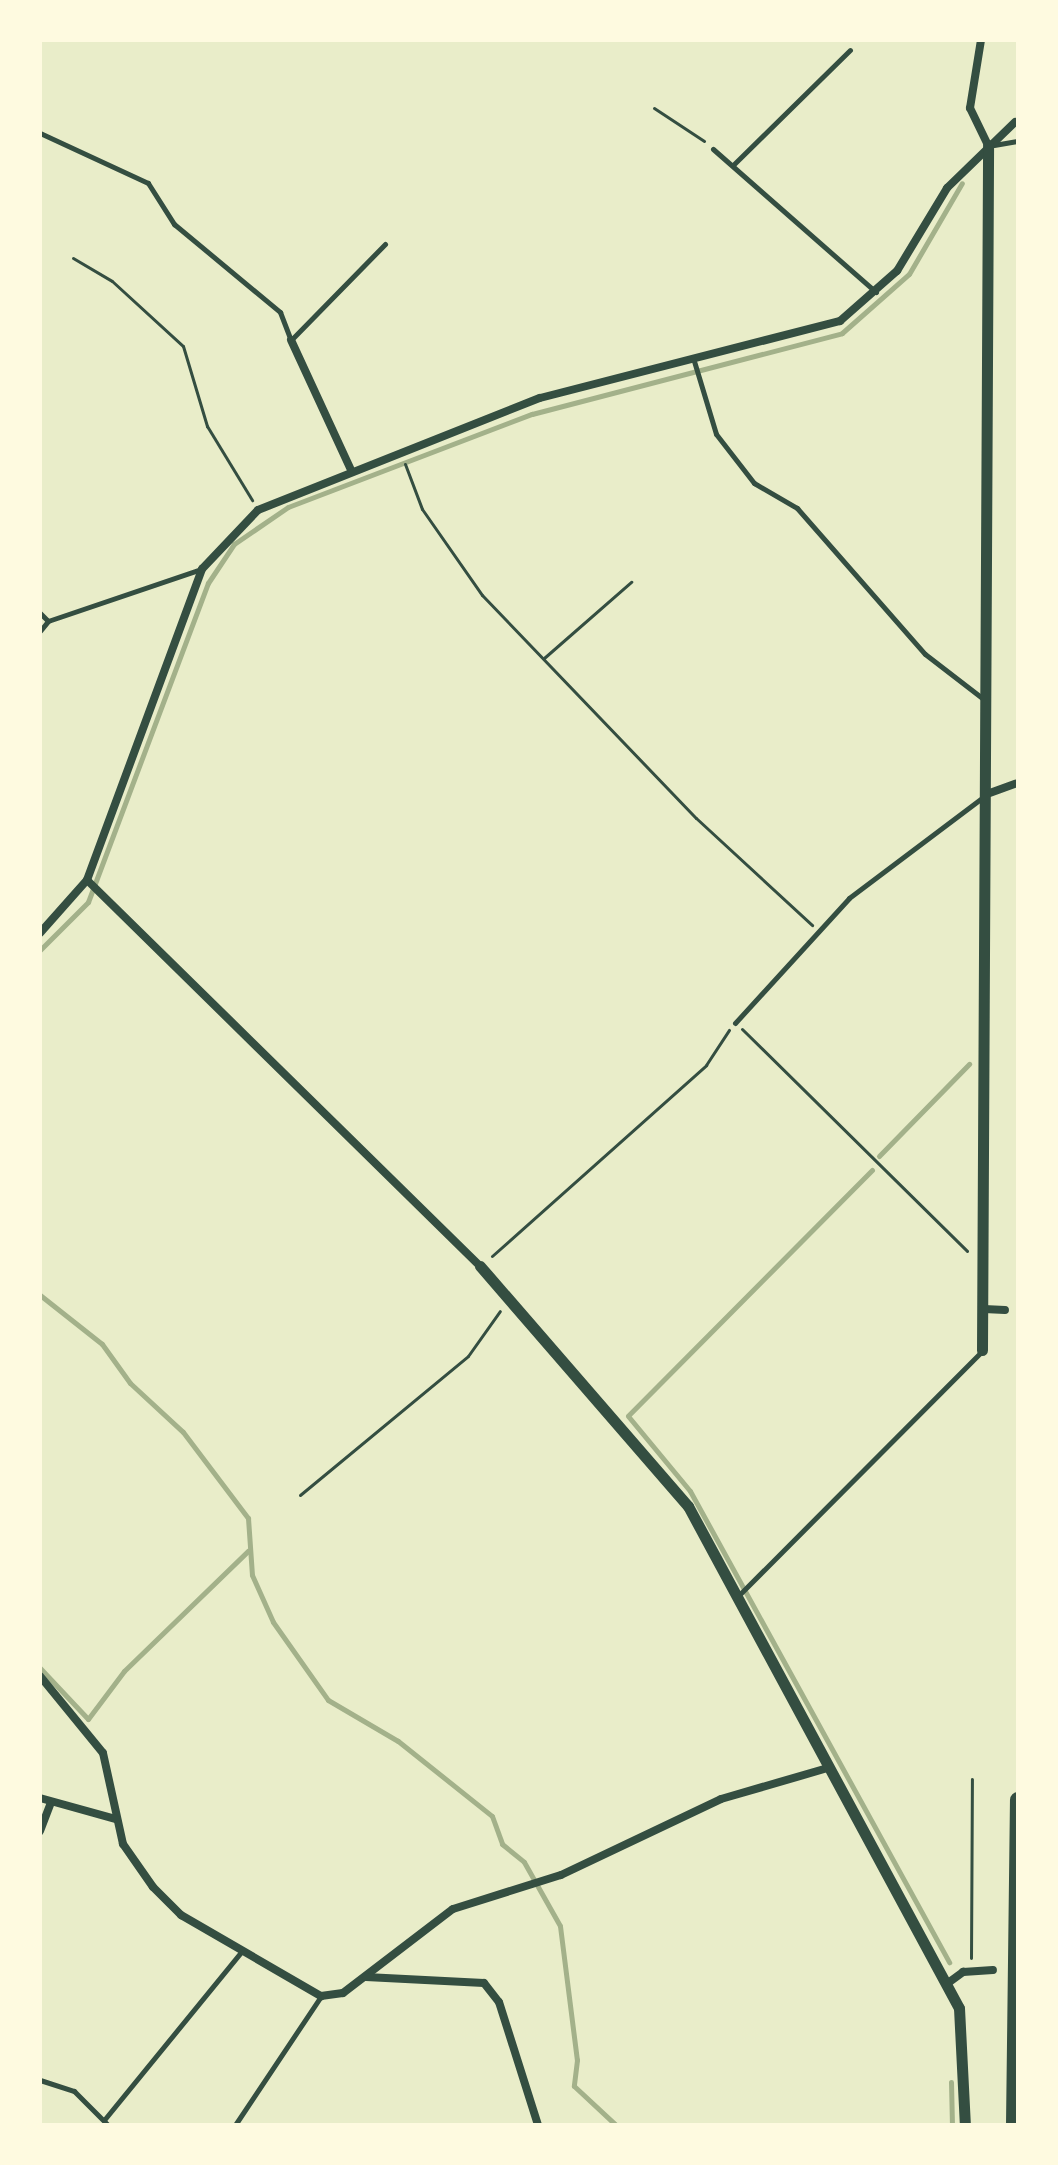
<!DOCTYPE html>
<style>
body{margin:0}
#map{position:relative;width:1058px;height:2165px;overflow:hidden;background:#e9edc9;font-family:"PT Sans",sans-serif}
div>[style]{position:absolute}
.stream>*{height:5px;margin:-2.5px;padding:0 2.5px;transform-origin:2.5px;border-radius:2.5px;background:#a3b18a}
.path>*{height:3px;margin:-1.5px;padding:0 1.5px;transform-origin:1.5px;border-radius:1.5px;background:#344e41}
.service>*{height:5px;margin:-2.5px;padding:0 2.5px;transform-origin:2.5px;border-radius:2.5px;background:#344e41}
.minor>*{height:8px;margin:-4px;padding:0 4px;transform-origin:4px;border-radius:4px;background:#344e41}
.tertiary>*{height:11px;margin:-5.5px;padding:0 5.5px;transform-origin:5.5px;border-radius:5.5px;background:#344e41}
.motorway>*{height:16px;margin:-8px;padding:0 8px;transform-origin:8px;border-radius:8px;background:#344e41}
span{translate:-50% -50%;white-space:nowrap;text-align:center;line-height:1.15;-webkit-text-stroke:8px #fefae0;paint-order:stroke}
.frame{position:absolute;inset:0;border:42px solid #fefae0;pointer-events:none}
</style>
<div id="map">
<div class="stream">
<div style="left:40px;top:950px;width:68px;rotate:-45deg"></div>
<div style="left:88px;top:902px;width:341px;rotate:-69.4deg"></div>
<div style="left:208px;top:583px;width:47px;rotate:-56.3deg"></div>
<div style="left:234px;top:544px;width:65px;rotate:-34.4deg"></div>
<div style="left:288px;top:507px;width:261px;rotate:-20.9deg"></div>
<div style="left:532px;top:414px;width:320px;rotate:-14.6deg"></div>
<div style="left:842px;top:333px;width:89px;rotate:-41.4deg"></div>
<div style="left:909px;top:274px;width:105px;rotate:-59.8deg"></div>
<div style="left:879px;top:1156px;width:129px;rotate:-45.6deg"></div>
<div style="left:872px;top:1170px;width:346px;rotate:134.8deg"></div>
<div style="left:628px;top:1416px;width:97px;rotate:50.4deg"></div>
<div style="left:690px;top:1491px;width:538px;rotate:61.19deg"></div>
<div style="left:40px;top:1295px;width:79px;rotate:38.3deg"></div>
<div style="left:102px;top:1344px;width:48px;rotate:54.3deg"></div>
<div style="left:130px;top:1383px;width:72px;rotate:42.8deg"></div>
<div style="left:183px;top:1432px;width:108px;rotate:52.9deg"></div>
<div style="left:248px;top:1518px;width:57px;rotate:86deg"></div>
<div style="left:252px;top:1575px;width:51px;rotate:65.9deg"></div>
<div style="left:273px;top:1622px;width:95px;rotate:54.8deg"></div>
<div style="left:328px;top:1700px;width:81px;rotate:30.4deg"></div>
<div style="left:398px;top:1741px;width:120px;rotate:38.6deg"></div>
<div style="left:492px;top:1816px;width:30px;rotate:70deg"></div>
<div style="left:502px;top:1844px;width:28px;rotate:39deg"></div>
<div style="left:524px;top:1862px;width:73px;rotate:60.6deg"></div>
<div style="left:560px;top:1926px;width:135px;rotate:82.8deg"></div>
<div style="left:577px;top:2060px;width:26px;rotate:97deg"></div>
<div style="left:574px;top:2086px;width:57px;rotate:42.9deg"></div>
<div style="left:40px;top:1668px;width:70px;rotate:46.7deg"></div>
<div style="left:88px;top:1719px;width:60px;rotate:-53.1deg"></div>
<div style="left:124px;top:1671px;width:173px;rotate:-44.1deg"></div>
<div style="left:951px;top:2082px;width:43px;rotate:88.7deg"></div>
</div>
<div class="path">
<div style="left:654px;top:108px;width:60px;rotate:33.4deg"></div>
<div style="left:73px;top:258px;width:45px;rotate:30.5deg"></div>
<div style="left:112px;top:281px;width:96px;rotate:42.5deg"></div>
<div style="left:183px;top:346px;width:84px;rotate:73.3deg"></div>
<div style="left:207px;top:426px;width:87px;rotate:58.7deg"></div>
<div style="left:405px;top:464px;width:48px;rotate:69.3deg"></div>
<div style="left:422px;top:509px;width:105px;rotate:55.1deg"></div>
<div style="left:482px;top:595px;width:309px;rotate:46.2deg"></div>
<div style="left:696px;top:818px;width:158px;rotate:42.7deg"></div>
<div style="left:544px;top:658px;width:116px;rotate:-41.1deg"></div>
<div style="left:742px;top:1029px;width:316px;rotate:44.6deg"></div>
<div style="left:492px;top:1256px;width:287px;rotate:-41.7deg"></div>
<div style="left:706px;top:1065px;width:42px;rotate:-56.7deg"></div>
<div style="left:300px;top:1495px;width:218px;rotate:-39.6deg"></div>
<div style="left:468px;top:1356px;width:55px;rotate:-54.6deg"></div>
<div style="left:971px;top:1958px;width:179px;rotate:-89.7deg"></div>
</div>
<div class="service">
<div style="left:40px;top:133px;width:119px;rotate:24.8deg"></div>
<div style="left:148px;top:183px;width:49px;rotate:57.6deg"></div>
<div style="left:174px;top:224px;width:138px;rotate:39.7deg"></div>
<div style="left:280px;top:312px;width:30px;rotate:69deg"></div>
<div style="left:994px;top:145px;width:22px;rotate:-10deg"></div>
<div style="left:713px;top:149px;width:217px;rotate:41.3deg"></div>
<div style="left:733px;top:165px;width:164px;rotate:-44.5deg"></div>
<div style="left:292px;top:339px;width:133px;rotate:-45.6deg"></div>
<div style="left:694px;top:361px;width:76px;rotate:73.2deg"></div>
<div style="left:716px;top:434px;width:62px;rotate:52.2deg"></div>
<div style="left:754px;top:483px;width:50px;rotate:30.2deg"></div>
<div style="left:797px;top:508px;width:194px;rotate:48.8deg"></div>
<div style="left:925px;top:654px;width:77px;rotate:37.6deg"></div>
<div style="left:40px;top:613px;width:11px;rotate:45deg"></div>
<div style="left:48px;top:621px;width:163px;rotate:-18.7deg"></div>
<div style="left:40px;top:631px;width:13px;rotate:-51deg"></div>
<div style="left:735px;top:1023px;width:169px;rotate:-47.6deg"></div>
<div style="left:849px;top:898px;width:168px;rotate:-37deg"></div>
<div style="left:739px;top:1595px;width:344px;rotate:-45.1deg"></div>
<div style="left:40px;top:2080px;width:36px;rotate:18deg"></div>
<div style="left:74px;top:2091px;width:48px;rotate:45deg"></div>
<div style="left:104px;top:2120px;width:218px;rotate:-50.8deg"></div>
<div style="left:235px;top:2125px;width:155px;rotate:-56.3deg"></div>
</div>
<div class="minor">
<div style="left:981px;top:40px;width:69px;rotate:99.2deg"></div>
<div style="left:970px;top:108px;width:41px;rotate:64.1deg"></div>
<div style="left:291px;top:340px;width:143px;rotate:65.2deg"></div>
<div style="left:987px;top:794px;width:30px;rotate:-20deg"></div>
<div style="left:87px;top:880px;width:551px;rotate:44.49deg"></div>
<div style="left:40px;top:933px;width:71px;rotate:-48.4deg"></div>
<div style="left:87px;top:880px;width:332px;rotate:-69.7deg"></div>
<div style="left:202px;top:569px;width:81px;rotate:-46.5deg"></div>
<div style="left:258px;top:510px;width:303px;rotate:-21.7deg"></div>
<div style="left:540px;top:398px;width:310px;rotate:-14.4deg"></div>
<div style="left:840px;top:321px;width:76px;rotate:-41.3deg"></div>
<div style="left:897px;top:271px;width:97px;rotate:-58.9deg"></div>
<div style="left:947px;top:188px;width:95px;rotate:-44.1deg"></div>
<div style="left:984px;top:1309px;width:21px;rotate:3deg"></div>
<div style="left:40px;top:1676px;width:99px;rotate:50.7deg"></div>
<div style="left:103px;top:1753px;width:93px;rotate:77.6deg"></div>
<div style="left:123px;top:1844px;width:52px;rotate:55.1deg"></div>
<div style="left:153px;top:1887px;width:40px;rotate:45deg"></div>
<div style="left:181px;top:1915px;width:162px;rotate:30.1deg"></div>
<div style="left:321px;top:1996px;width:22px;rotate:-8deg"></div>
<div style="left:343px;top:1993px;width:138px;rotate:-37.4deg"></div>
<div style="left:453px;top:1909px;width:113px;rotate:-17.5deg"></div>
<div style="left:561px;top:1875px;width:177px;rotate:-25.4deg"></div>
<div style="left:721px;top:1799px;width:111px;rotate:-16.2deg"></div>
<div style="left:40px;top:1798px;width:78px;rotate:15.6deg"></div>
<div style="left:40px;top:1831px;width:31px;rotate:-69deg"></div>
<div style="left:366px;top:1977px;width:118px;rotate:2.9deg"></div>
<div style="left:484px;top:1983px;width:24px;rotate:52deg"></div>
<div style="left:499px;top:2002px;width:129px;rotate:72.4deg"></div>
<div style="left:948px;top:1983px;width:19px;rotate:-36deg"></div>
<div style="left:963px;top:1972px;width:30px;rotate:-4deg"></div>
</div>
<div class="tertiary">
<div style="left:480px;top:1266px;width:318px;rotate:49.1deg"></div>
<div style="left:688px;top:1506px;width:570px;rotate:61.64deg"></div>
<div style="left:959px;top:2008px;width:117px;rotate:87.1deg"></div>
<div style="left:982px;top:1350px;width:1205px;rotate:-89.71deg"></div>
</div>
<div class="motorway">
<div style="left:1014px;top:2125px;width:325px;rotate:-89.3deg"></div>
</div>
<div class="frame"></div>
</div>
